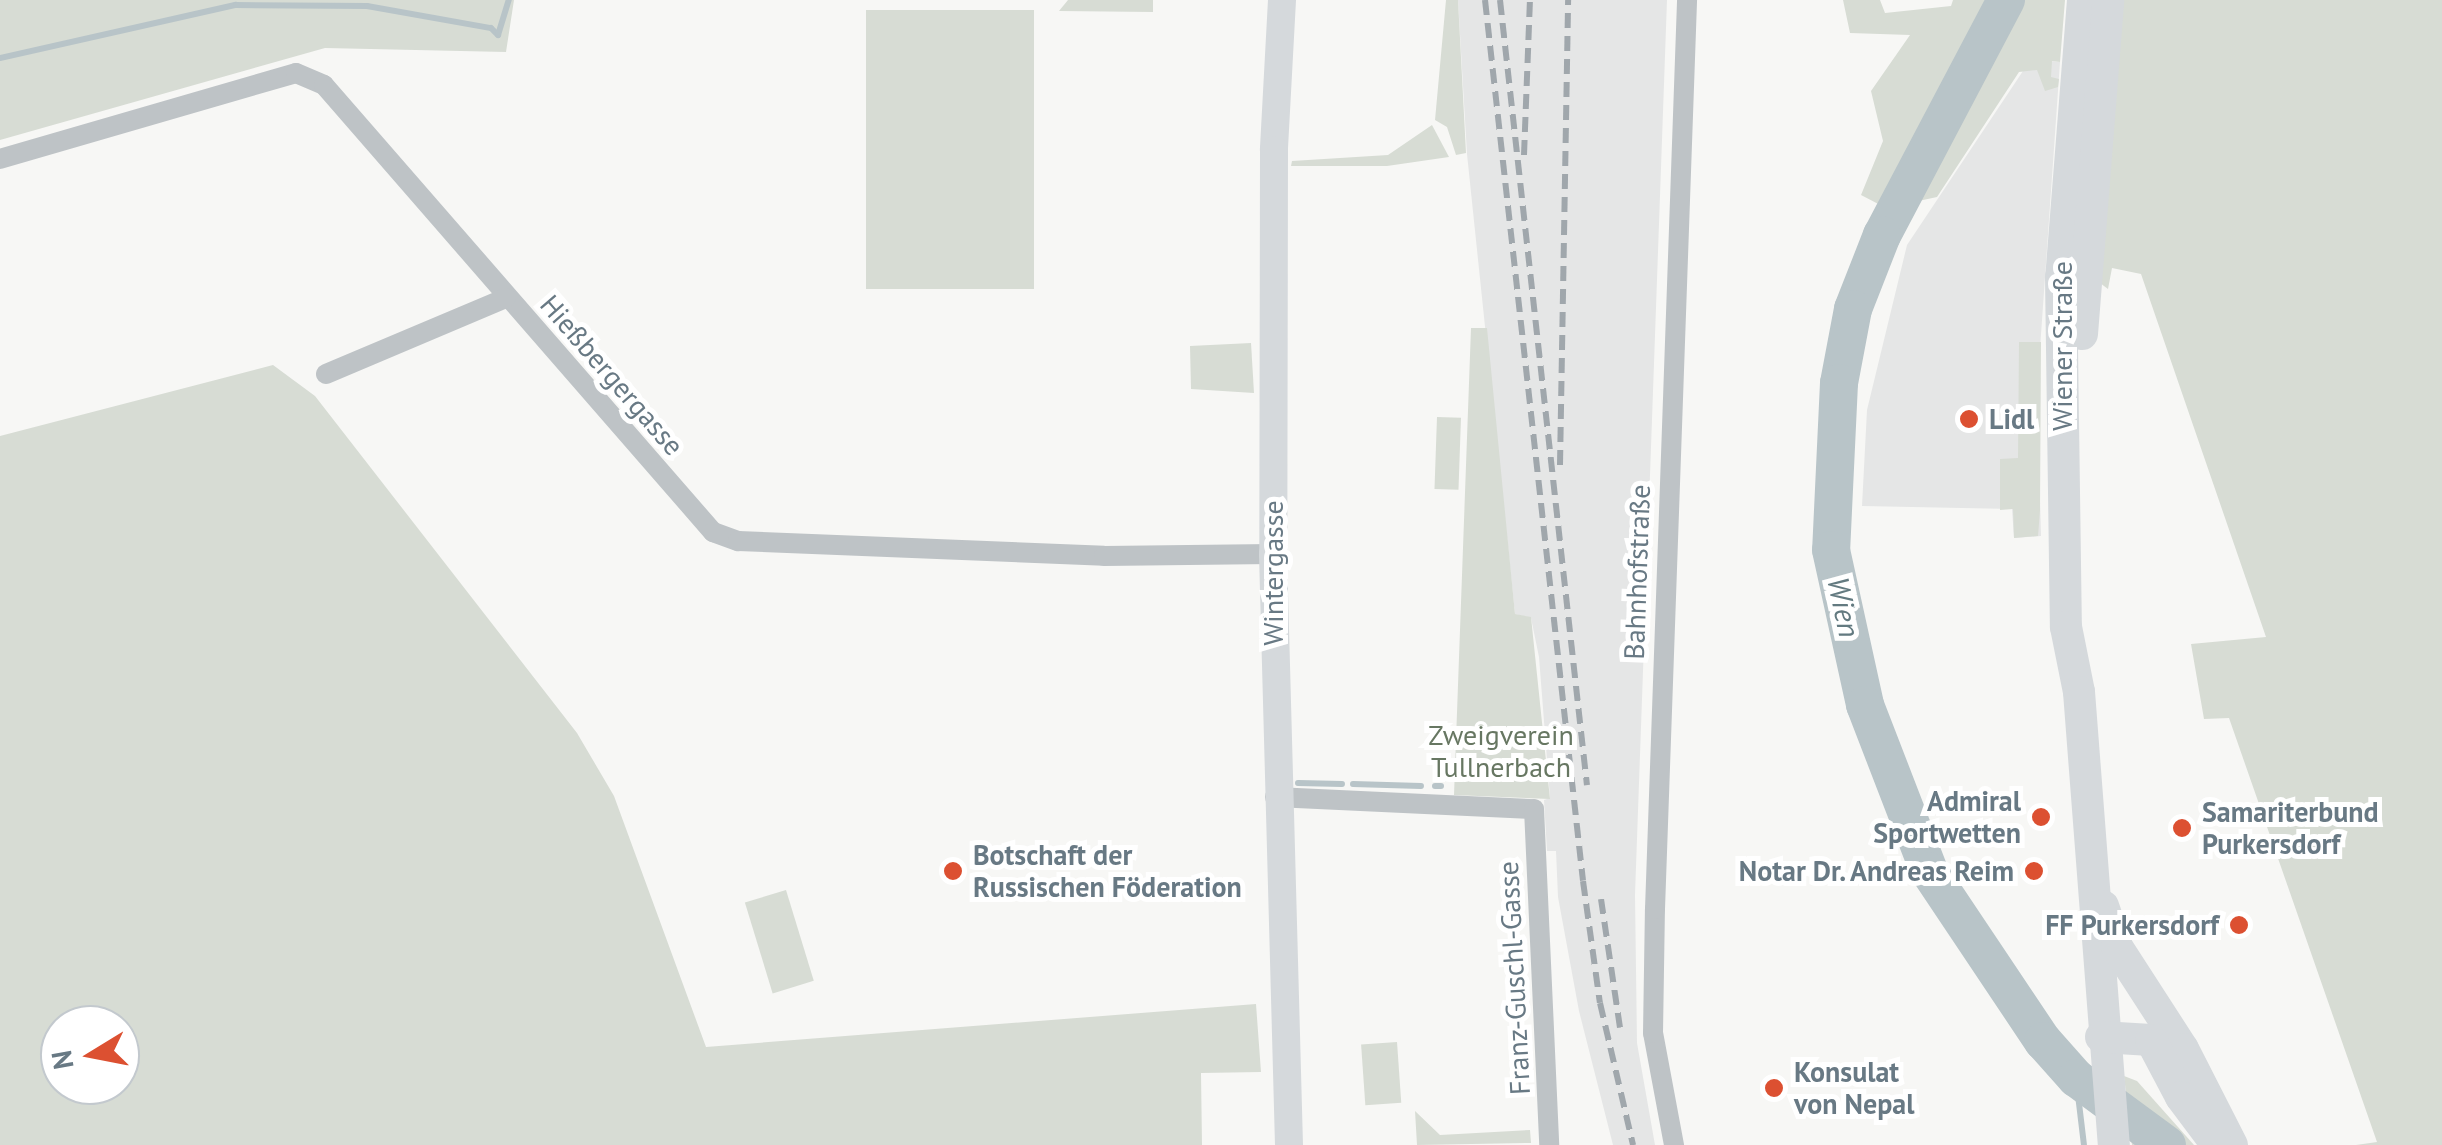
<!DOCTYPE html>
<meta charset="utf-8">
<style>
body{margin:0}
#map{position:relative;width:2442px;height:1145px;overflow:hidden;background:#f7f7f5;font-family:"PT Sans",sans-serif}
div>[style]{position:absolute}
.built>*{inset:0;background:#e5e6e6}
.green>*{inset:0;background:#d7dcd4;transform-origin:0 0}
.stream>*{height:6px;margin:-3px;padding:0 3px;transform-origin:3px;border-radius:3px;background:#b8c4c8}
.river>*{height:38px;margin:-19px;padding:0 19px;transform-origin:19px;border-radius:19px;background:#b8c4c8}
.street>*{height:20px;margin:-10px;padding:0 10px;transform-origin:10px;border-radius:10px;background:#bec3c6}
.secondary>*{height:28px;margin:-14px;padding:0 14px;transform-origin:14px;border-radius:14px;background:#d5d9dc}
.primary>*{height:32px;margin:-16px;padding:0 16px;transform-origin:16px;border-radius:16px;background:#d5d9dc}
.rail>*{height:6px;margin-top:-3px;transform-origin:0;background:repeating-linear-gradient(90deg,#a0a7ac 0 15px,transparent 0 23px)}
.dots>*{width:28px;height:28px;translate:-50% -50%;box-sizing:border-box;border:5px solid #fff;border-radius:50%}
span{translate:-50% -50%;white-space:nowrap;text-align:center;line-height:1.15;-webkit-text-stroke:10px #fff;paint-order:stroke}
.street-label{font-size:28px;color:#687984}
.poi-label{font-size:28px;color:#687984;font-weight:700}
.left{translate:0 -50%;text-align:left}
.right{translate:-100% -50%;text-align:right}
.park-label{font-size:28px;color:#677762}
.water-label{font-size:30px;color:#637a80;font-style:italic}
.north{position:absolute;left:40px;top:1005px;width:100px;height:100px;box-sizing:border-box;background:#fff;border:2px solid #c3c9ce;border-radius:50%;rotate:260deg;font-size:28px;font-weight:700;line-height:40px;text-align:center;color:#687984}
.north::after{content:'';display:block;margin:auto;width:35px;height:45px;background:#dc5031;clip-path:polygon(50% 0,100% 100%,50% 72%,0 100%)}
</style>
<div id="map">
<div class="built">
<div style="clip-path:polygon(1458px 0,1667px 0,1635px 895px,1637px 1043px,1655px 1145px,1613px 1145px,1579px 1011px,1558px 897px,1556px 851px,1547px 851px,1544px 800px,1550px 798px,1539px 657px,1531px 618px,1515px 614px,1467px 154px)"></div>
<div style="clip-path:polygon(2031px 59px,2060px 62px,2037px 392px,2041px 536px,2014px 538px,2012px 509px,1862px 506px,1867px 410px,1907px 245px)"></div>
</div>
<div class="green">
<div style="clip-path:polygon(0 0,514px 0,506px 52px,325px 48px,0 140px)"></div>
<div style="clip-path:polygon(1068px 0,1153px 0,1153px 12px,1059px 11px)"></div>
<div style="clip-path:polygon(1446px 0,1458px 0,1466px 153px,1456px 155px,1447px 127px,1435px 120px)"></div>
<div style="clip-path:polygon(1843px 0,1880px 0,1885px 13px,1951px 6px,1953px 0,2065px 0,2060px 62px,2052px 61px,2051px 77px,2059px 79px,2058px 87px,2045px 91px,2037px 70px,2019px 72px,1937px 197px,1886px 208px,1861px 195px,1883px 141px,1871px 91px,1910px 35px,1850px 33px)"></div>
<div style="clip-path:polygon(2118px 0,2442px 0,2442px 1145px,2356px 1145px,2377px 1142px,2229px 718px,2204px 719px,2191px 644px,2266px 637px,2141px 274px,2112px 268px,2108px 289px,2100px 283px)"></div>
<div style="left:866px;top:10px;width:168px;height:279px"></div>
<div style="clip-path:polygon(1432px 125px,1449px 157px,1387px 166px,1291px 166px,1292px 161px,1388px 155px)"></div>
<div style="clip-path:polygon(1471px 328px,1487px 328px,1515px 614px,1531px 617px,1550px 799px,1454px 795px)"></div>
<div style="clip-path:polygon(2019px 342px,2041px 342px,2040px 510px,2038px 536px,2014px 538px,2013px 509px,2000px 510px,2000px 459px,2018px 458px)"></div>
<div style="clip-path:polygon(1251px 343px,1254px 393px,1191px 389px,1190px 346px)"></div>
<div style="clip-path:polygon(evenodd,273px 365px,315px 396px,577px 733px,614px 796px,706px 1047px,1256px 1004px,1261px 1072px,1201px 1073px,1202px 1145px,0 1145px,0 436px,273px 365px,120px 1025px,120px 1085px,60px 1085px,60px 1025px,120px 1025px)"></div>
<div style="left:1437px;top:417px;width:24px;height:72px;rotate:2deg"></div>
<div style="left:786px;top:890px;width:95px;height:43px;rotate:73deg"></div>
<div style="left:1397px;top:1042px;width:61px;height:36px;rotate:86deg"></div>
<div style="clip-path:polygon(2124px 1076px,2137px 1081px,2194px 1145px,2132px 1145px)"></div>
<div style="clip-path:polygon(1415px 1111px,1440px 1135px,1530px 1130px,1531px 1143px,1417px 1145px)"></div>
</div>
<div class="stream">
<div style="left:0;top:58px;width:242px;rotate:-12.7deg"></div>
<div style="left:236px;top:5px;width:131px;rotate:0.4deg"></div>
<div style="left:367px;top:6px;width:126px;rotate:10.1deg"></div>
<div style="left:491px;top:28px;width:10px;rotate:45deg"></div>
<div style="left:498px;top:35px;width:37px;rotate:-73deg"></div>
<div style="left:1298px;top:783px;width:44px;rotate:1.3deg"></div>
<div style="left:1353px;top:784px;width:68px;rotate:1.7deg"></div>
<div style="left:1435px;top:786px;width:6px"></div>
<div style="left:2076px;top:1078px;width:67px;rotate:83.2deg"></div>
</div>
<div class="river">
<div style="left:2006px;top:0;width:266px;rotate:117.8deg"></div>
<div style="left:1882px;top:235px;width:79px;rotate:111.4deg"></div>
<div style="left:1853px;top:309px;width:75px;rotate:100.7deg"></div>
<div style="left:1839px;top:383px;width:167px;rotate:92.7deg"></div>
<div style="left:1831px;top:550px;width:159px;rotate:77.6deg"></div>
<div style="left:1865px;top:705px;width:178px;rotate:68.9deg"></div>
<div style="left:1929px;top:871px;width:205px;rotate:56.2deg"></div>
<div style="left:2043px;top:1041px;width:50px;rotate:48.3deg"></div>
<div style="left:2076px;top:1078px;width:113px;rotate:36.4deg"></div>
</div>
<div class="street">
<div style="left:0;top:159px;width:308px;rotate:-16.2deg"></div>
<div style="left:296px;top:73px;width:30px;rotate:23deg"></div>
<div style="left:324px;top:85px;width:593px;rotate:48.97deg"></div>
<div style="left:713px;top:532px;width:27px;rotate:20deg"></div>
<div style="left:738px;top:541px;width:366px;rotate:2.3deg"></div>
<div style="left:1104px;top:556px;width:169px;rotate:-0.7deg"></div>
<div style="left:326px;top:374px;width:195px;rotate:-22.9deg"></div>
<div style="left:1275px;top:797px;width:259px;rotate:2.7deg"></div>
<div style="left:1534px;top:809px;width:336px;rotate:87.4deg"></div>
<div style="left:1674px;top:1145px;width:114px;rotate:-100.6deg"></div>
<div style="left:1653px;top:1033px;width:124px;rotate:-89.1deg"></div>
<div style="left:1655px;top:909px;width:910px;rotate:-87.98deg"></div>
</div>
<div class="secondary">
<div style="left:1282px;top:0;width:150px;rotate:93.1deg"></div>
<div style="left:1274px;top:150px;width:404px;rotate:90.1deg"></div>
<div style="left:1273px;top:554px;width:591px;rotate:88.45deg"></div>
</div>
<div class="primary">
<div style="left:2083px;top:0;width:278px;rotate:94.5deg"></div>
<div style="left:2061px;top:277px;width:350px;rotate:89.2deg"></div>
<div style="left:2066px;top:627px;width:66px;rotate:78.7deg"></div>
<div style="left:2079px;top:692px;width:454px;rotate:85.6deg"></div>
<div style="left:2082px;top:334px;width:335px;rotate:-85.5deg"></div>
<div style="left:2103px;top:906px;width:43px;rotate:71.1deg"></div>
<div style="left:2117px;top:947px;width:121px;rotate:57.1deg"></div>
<div style="left:2183px;top:1049px;width:108px;rotate:63deg"></div>
<div style="left:2101px;top:1037px;width:50px;rotate:3.4deg"></div>
<div style="left:2151px;top:1040px;width:64px;rotate:62.2deg"></div>
<div style="left:2181px;top:1097px;width:60px;rotate:53.1deg"></div>
</div>
<div class="rail">
<div style="left:1485px;top:0;width:886px;rotate:83.65deg"></div>
<div style="left:1583px;top:881px;width:123px;rotate:82.1deg"></div>
<div style="left:1600px;top:1003px;width:146px;rotate:76.9deg"></div>
<div style="left:1500px;top:0;width:790px;rotate:83.68deg"></div>
<div style="left:1524px;top:155px;width:155px;rotate:-87.8deg"></div>
<div style="left:1560px;top:465px;width:465px;rotate:-89deg"></div>
<div style="left:1601px;top:899px;width:130px;rotate:81.6deg"></div>
</div>
<div class="dots">
<div style="left:1969px;top:419px;background:#dc5031"></div>
<div style="left:2041px;top:817px;background:#dc5031"></div>
<div style="left:2182px;top:828px;background:#dc5031"></div>
<div style="left:953px;top:871px;background:#dc5031"></div>
<div style="left:2034px;top:871px;background:#dc5031"></div>
<div style="left:2239px;top:925px;background:#dc5031"></div>
<div style="left:1774px;top:1088px;background:#dc5031"></div>
</div>
<div class="street-label">
<span style="left:2062px;top:346px;rotate:-90deg">Wiener Straße</span>
<span style="left:612px;top:375px;rotate:49deg">Hießbergergasse</span>
<span style="left:1637px;top:572px;rotate:-88deg">Bahnhofstraße</span>
<span style="left:1273px;top:573px;rotate:-90deg">Wintergasse</span>
<span style="left:1514px;top:978px;rotate:-93deg">Franz-Guschl-Gasse</span>
</div>
<div class="poi-label">
<span class="left" style="left:1989px;top:419px">Lidl</span>
<span class="right" style="left:2021px;top:817px">Admiral<br>Sportwetten</span>
<span class="left" style="left:2202px;top:828px">Samariterbund<br>Purkersdorf</span>
<span class="left" style="left:973px;top:871px">Botschaft der<br>Russischen Föderation</span>
<span class="right" style="left:2014px;top:871px">Notar Dr. Andreas Reim</span>
<span class="right" style="left:2219px;top:925px">FF Purkersdorf</span>
<span class="left" style="left:1794px;top:1088px">Konsulat<br>von Nepal</span>
</div>
<div class="park-label">
<span style="left:1501px;top:751px">Zweigverein<br>Tullnerbach</span>
</div>
<div class="water-label">
<span style="left:1844px;top:607px;rotate:78deg">Wien</span>
</div>
<div class="north">N</div>
</div>
